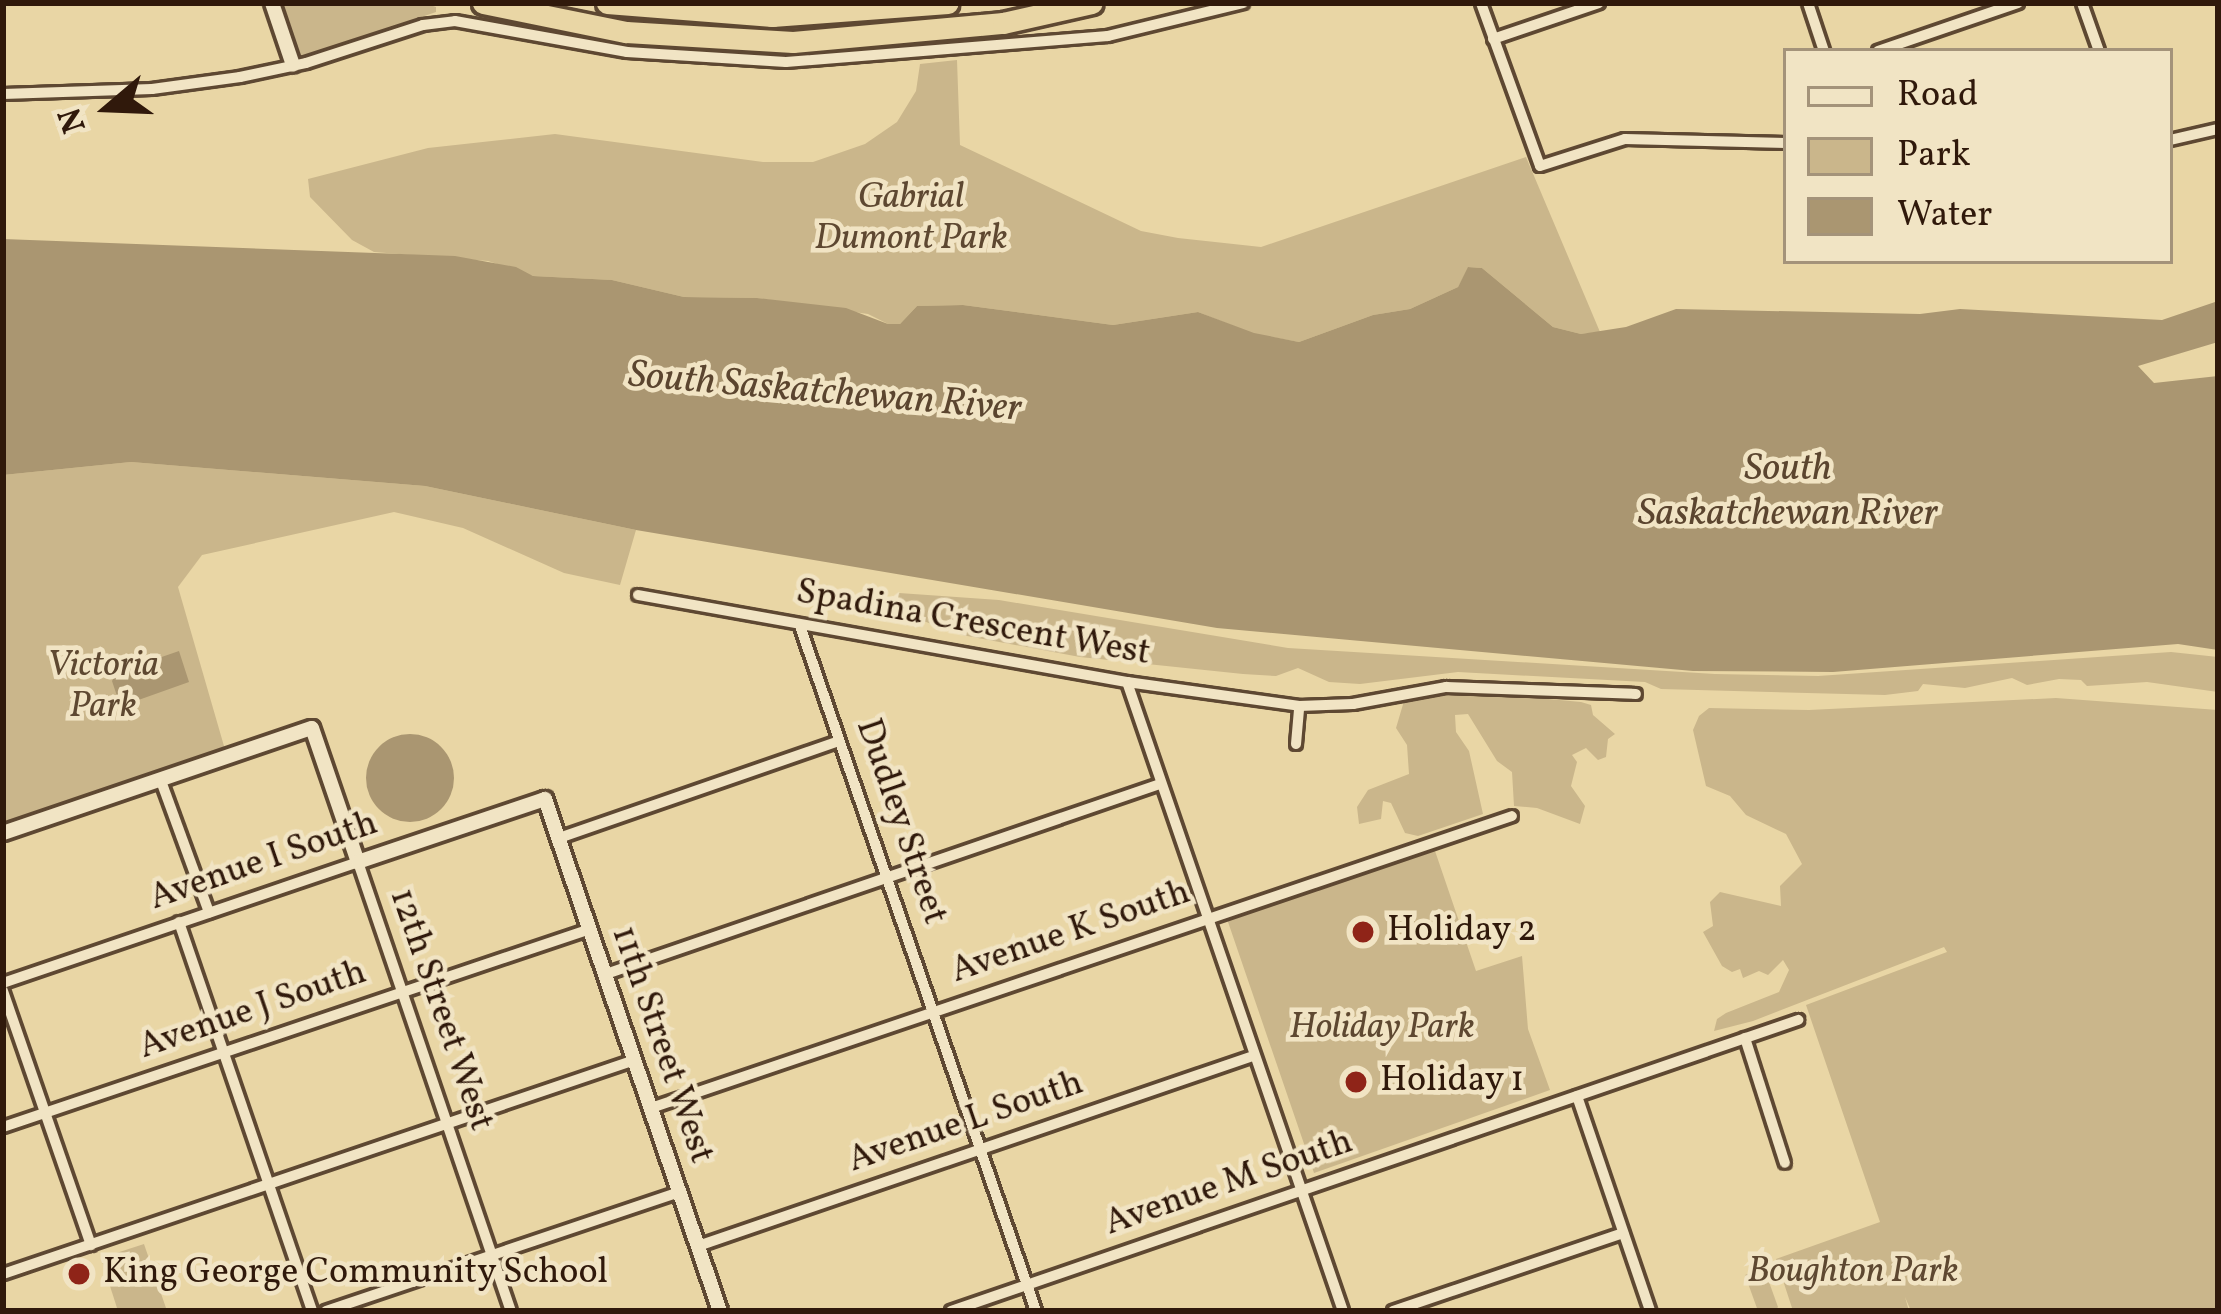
<!DOCTYPE html>
<style>
body{margin:0}
#map{position:relative;width:2221px;height:1314px;overflow:hidden;background:#e9d6a5;font-family:Vollkorn,serif}
div>[style]{position:absolute}
.green>*{inset:0;background:#cab68b}
.water>*{inset:0;background:#aa9671}
.round{border-radius:50%}
.roads{filter:drop-shadow(3px 0 #5e4832) drop-shadow(-3px 0 #5e4832) drop-shadow(0 3px #5e4832) drop-shadow(0 -3px #5e4832)}
.minor>*{height:10px;margin:-5px;padding:0 5px;transform-origin:5px;border-radius:5px;background:#f1e4c4}
.tertiary>*{height:14px;margin:-7px;padding:0 7px;transform-origin:7px;border-radius:7px;background:#f1e4c4}
.motorway>*{height:21px;margin:-10.5px;padding:0 10.5px;transform-origin:10.5px;border-radius:10.5px;background:#e9d6a5}
.dots>*{width:33px;height:33px;translate:-50% -50%;box-sizing:border-box;border:6px solid #f1e4c4;border-radius:50%}
span{translate:-50% -50%;white-space:nowrap;text-align:center;line-height:1.15;-webkit-text-stroke:9px #f1e4c4;paint-order:stroke}
.park-label{font-size:36px;color:#5e4831;font-style:italic}
.street-label{font-size:36px;color:#30190b}
.poi-label{font-size:36px;color:#30190b}
.left{translate:0 -50%;text-align:left}
.water-label{font-size:39px;color:#5b452f;font-style:italic}
.frame{position:absolute;inset:0;border:6px solid #30190b;pointer-events:none}
.legend{position:absolute;left:1783px;top:48px;width:390px;height:216px;box-sizing:border-box;background:#f1e4c4;border:3px solid #a4937a;margin:0;padding:15px 21px;list-style:none;font-size:36px;color:#30190b}
.legend li{display:flex;align-items:center;gap:24px;height:60px}
.legend b{width:60px;border:3px solid #a4937a}
.north{position:absolute;left:48px;top:48px;width:120px;height:120px;-webkit-text-stroke:9px #f1e4c4;paint-order:stroke;rotate:251deg;font-size:33px;font-weight:700;line-height:48px;text-align:center;color:#30190b}
.north::after{content:'';display:block;margin:auto;width:42px;height:54px;background:#30190b;clip-path:polygon(50% 0,100% 100%,50% 72%,0 100%)}
</style>
<div id="map">
<div class="green">
<div style="clip-path:polygon(276px 3px,424px 3px,436px 7px,436px 12px,296px 60px)"></div>
<div style="clip-path:polygon(957px 60px,960px 145px,1141px 231px,1178px 238px,1261px 247px,1526px 157px,1600px 332px,1581px 334px,1553px 327px,1482px 268px,1469px 267px,1458px 287px,1410px 309px,1373px 315px,1299px 342px,1254px 334px,1198px 312px,1113px 325px,963px 305px,917px 306px,900px 324px,888px 324px,868px 314px,757px 298px,684px 297px,612px 280px,533px 276px,488px 261px,374px 252px,352px 240px,310px 197px,308px 179px,428px 148px,555px 134px,763px 162px,813px 162px,865px 144px,897px 122px,916px 91px,920px 64px)"></div>
<div style="clip-path:polygon(131px 462px,425px 486px,636px 530px,620px 585px,564px 573px,463px 528px,394px 512px,202px 555px,178px 587px,226px 753px,3px 826px,3px 475px)"></div>
<div style="clip-path:polygon(899px 593px,999px 600px,1288px 648px,1715px 674px,1818px 676px,2171px 652px,2218px 657px,2218px 692px,2147px 682px,2087px 686px,2081px 680px,2059px 679px,2027px 685px,2012px 678px,1965px 688px,1923px 684px,1918px 691px,1885px 695px,1661px 689px,1645px 682px,1458px 672px,1360px 684px,1329px 682px,1298px 668px,1276px 676px,1243px 674px,1080px 657px,962px 635px,893px 610px)"></div>
<div style="clip-path:polygon(1473px 692px,1581px 702px,1591px 705px,1593px 715px,1615px 734px,1608px 739px,1606px 757px,1598px 760px,1586px 748px,1572px 755px,1577px 762px,1571px 786px,1585px 806px,1580px 824px,1537px 808px,1514px 806px,1512px 772px,1497px 761px,1468px 714px,1455px 715px,1456px 732px,1469px 751px,1483px 814px,1418px 836px,1405px 833px,1391px 803px,1383px 801px,1381px 819px,1359px 824px,1357px 807px,1368px 790px,1409px 774px,1407px 745px,1396px 728px,1404px 701px)"></div>
<div style="clip-path:polygon(2056px 698px,2218px 710px,2218px 1311px,1911px 1311px,1905px 1297px,1909px 1311px,1793px 1311px,1776px 1259px,1880px 1222px,1806px 1005px,1947px 952px,1944px 947px,1753px 1021px,1714px 1031px,1717px 1019px,1726px 1013px,1779px 992px,1789px 970px,1783px 960px,1768px 975px,1759px 971px,1743px 978px,1740px 969px,1732px 972px,1722px 966px,1703px 932px,1713px 926px,1710px 902px,1720px 892px,1781px 906px,1780px 886px,1802px 864px,1786px 834px,1746px 815px,1730px 796px,1706px 786px,1693px 730px,1699px 716px,1709px 708px,1809px 710px)"></div>
<div style="clip-path:polygon(1434px 848px,1476px 971px,1522px 956px,1528px 1029px,1550px 1090px,1314px 1173px,1227px 919px)"></div>
<div style="clip-path:polygon(144px 1244px,167px 1311px,118px 1311px,101px 1258px)"></div>
<div style="clip-path:polygon(1764px 1268px,1778px 1307px,1775px 1311px,1758px 1311px,1745px 1275px)"></div>
</div>
<div class="water">
<div style="clip-path:polygon(3px 239px,455px 256px,516px 267px,533px 276px,612px 280px,684px 297px,757px 298px,846px 308px,888px 324px,900px 324px,917px 306px,963px 305px,1113px 325px,1198px 312px,1254px 333px,1299px 342px,1373px 315px,1410px 309px,1458px 287px,1468px 267px,1482px 268px,1553px 327px,1581px 334px,1626px 327px,1676px 309px,1920px 314px,1960px 309px,2162px 320px,2218px 301px,2218px 342px,2138px 366px,2154px 383px,2218px 376px,2218px 650px,2178px 644px,1833px 672px,1693px 671px,1217px 628px,636px 530px,425px 486px,131px 462px,3px 475px)"></div>
<div style="clip-path:polygon(179px 651px,189px 682px,130px 703px,117px 696px,112px 681px,117px 672px,130px 668px,136px 677px,134px 666px,145px 663px,149px 676px,154px 676px,150px 661px)"></div>
<div class="round" style="left:366px;top:734px;width:88px;height:88px"></div>
</div>
<div class="roads">
<div class="minor">
<div style="left:1481px;top:3px;width:173px;rotate:70.1deg"></div>
<div style="left:1540px;top:166px;width:89px;rotate:-17.6deg"></div>
<div style="left:1625px;top:139px;width:161px;rotate:1.4deg"></div>
<div style="left:1808px;top:3px;width:51px;rotate:71.6deg"></div>
<div style="left:2082px;top:3px;width:51px;rotate:70.5deg"></div>
<div style="left:1493px;top:39px;width:112px;rotate:-18.8deg"></div>
<div style="left:1878px;top:51px;width:148px;rotate:-18.9deg"></div>
<div style="left:3px;top:94px;width:149px;rotate:-1.9deg"></div>
<div style="left:152px;top:89px;width:89px;rotate:-7.8deg"></div>
<div style="left:240px;top:77px;width:67px;rotate:-12deg"></div>
<div style="left:306px;top:63px;width:123px;rotate:-18deg"></div>
<div style="left:423px;top:25px;width:32px;rotate:-7deg"></div>
<div style="left:455px;top:21px;width:175px;rotate:10.2deg"></div>
<div style="left:627px;top:52px;width:159px;rotate:3.6deg"></div>
<div style="left:786px;top:62px;width:323px;rotate:-4.6deg"></div>
<div style="left:1108px;top:36px;width:139px;rotate:-13.7deg"></div>
<div style="left:2170px;top:140px;width:49px;rotate:-12.9deg"></div>
<div style="left:638px;top:595px;width:497px;rotate:10.1deg"></div>
<div style="left:1127px;top:682px;width:174px;rotate:7.9deg"></div>
<div style="left:1299px;top:706px;width:54px;rotate:-2.1deg"></div>
<div style="left:1353px;top:704px;width:95px;rotate:-10.4deg"></div>
<div style="left:1446px;top:687px;width:190px;rotate:2.1deg"></div>
<div style="left:800px;top:626px;width:725px;rotate:70.99deg"></div>
<div style="left:1127px;top:682px;width:665px;rotate:71.05deg"></div>
<div style="left:1296px;top:744px;width:38px;rotate:-85deg"></div>
<div style="left:161px;top:781px;width:140px;rotate:69.9deg"></div>
<div style="left:559px;top:838px;width:296px;rotate:-19.1deg"></div>
<div style="left:179px;top:922px;width:411px;rotate:71.1deg"></div>
<div style="left:606px;top:974px;width:586px;rotate:-18.93deg"></div>
<div style="left:3px;top:983px;width:375px;rotate:-18.8deg"></div>
<div style="left:358px;top:862px;width:474px;rotate:71.2deg"></div>
<div style="left:3px;top:991px;width:269px;rotate:70.9deg"></div>
<div style="left:1745px;top:1038px;width:131px;rotate:72.3deg"></div>
<div style="left:1577px;top:1096px;width:227px;rotate:71.2deg"></div>
<div style="left:651px;top:1108px;width:909px;rotate:-18.73deg"></div>
<div style="left:3px;top:1127px;width:619px;rotate:-18.64deg"></div>
<div style="left:698px;top:1246px;width:587px;rotate:-18.9deg"></div>
<div style="left:3px;top:1274px;width:667px;rotate:-18.71deg"></div>
<div style="left:326px;top:1311px;width:373px;rotate:-18.6deg"></div>
<div style="left:951px;top:1311px;width:896px;rotate:-18.96deg"></div>
<div style="left:1393px;top:1311px;width:243px;rotate:-18.7deg"></div>
</div>
<div class="tertiary">
<div style="left:272px;top:3px;width:65px;rotate:71.3deg"></div>
<div style="left:3px;top:833px;width:326px;rotate:-18.8deg"></div>
<div style="left:312px;top:728px;width:142px;rotate:71.1deg"></div>
<div style="left:358px;top:862px;width:197px;rotate:-18.6deg"></div>
<div style="left:545px;top:799px;width:541px;rotate:71.13deg"></div>
</div>
<div class="motorway">
<div style="left:483px;top:3px;width:146px;rotate:11.5deg"></div>
<div style="left:626px;top:32px;width:167px;rotate:3.4deg"></div>
<div style="left:793px;top:42px;width:211px;rotate:-5.2deg"></div>
<div style="left:1003px;top:23px;width:91px;rotate:-12.7deg"></div>
<div style="left:607px;top:3px;width:166px;rotate:4.5deg"></div>
<div style="left:772px;top:16px;width:176px;rotate:-4.2deg"></div>
</div>
</div>
<div class="dots">
<div style="left:1363px;top:932px;background:#8f2418"></div>
<div style="left:1356px;top:1082px;background:#8f2418"></div>
<div style="left:79px;top:1274px;background:#8f2418"></div>
</div>
<div class="park-label">
<span style="left:911px;top:219px">Gabrial<br>Dumont Park</span>
<span style="left:103px;top:687px">Victoria<br>Park</span>
<span style="left:1382px;top:1029px">Holiday Park</span>
<span style="left:1853px;top:1273px">Boughton Park</span>
</div>
<div class="street-label">
<span style="left:973px;top:624px;rotate:10deg">Spadina Crescent West</span>
<span style="left:900px;top:822px;rotate:71deg">Dudley Street</span>
<span style="left:264px;top:862px;rotate:-19deg">Avenue I South</span>
<span style="left:1071px;top:933px;rotate:-19deg">Avenue K South</span>
<span style="left:440px;top:1010px;rotate:71deg">12th Street West</span>
<span style="left:253px;top:1011px;rotate:-19deg">Avenue J South</span>
<span style="left:661px;top:1045px;rotate:71deg">11th Street West</span>
<span style="left:966px;top:1123px;rotate:-19deg">Avenue L South</span>
<span style="left:1229px;top:1184px;rotate:-19deg">Avenue M South</span>
</div>
<div class="poi-label">
<span class="left" style="left:1387px;top:932px">Holiday 2</span>
<span class="left" style="left:1380px;top:1082px">Holiday 1</span>
<span class="left" style="left:103px;top:1274px">King George Community School</span>
</div>
<div class="water-label">
<span style="left:825px;top:393px;rotate:5deg">South Saskatchewan River</span>
<span style="left:1788px;top:492px">South<br>Saskatchewan River</span>
</div>
<div class="frame"></div>
<ul class="legend">
<li><b style="height:15px;background:#f1e4c4"></b>Road</li>
<li><b style="height:33px;background:#cab68b"></b>Park</li>
<li><b style="height:33px;background:#aa9671"></b>Water</li>
</ul>
<div class="north">N</div>
</div>
